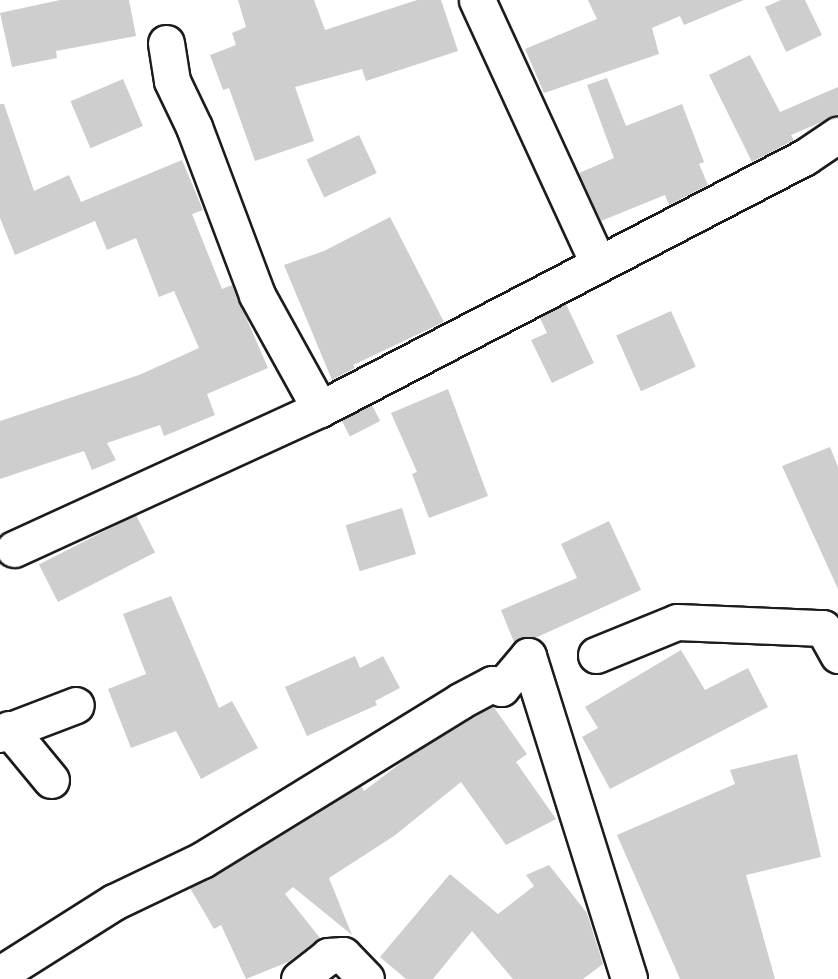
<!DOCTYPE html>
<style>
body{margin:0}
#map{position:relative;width:838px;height:979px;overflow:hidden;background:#fff;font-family:"Architects Daughter",sans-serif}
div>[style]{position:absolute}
.building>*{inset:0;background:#cecece;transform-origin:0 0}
.roads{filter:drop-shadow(2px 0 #1c1c1c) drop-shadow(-2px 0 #1c1c1c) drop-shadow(0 2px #1c1c1c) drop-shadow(0 -2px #1c1c1c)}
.minor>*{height:35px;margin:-17.5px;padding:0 17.5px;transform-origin:17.5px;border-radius:17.5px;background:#fff}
span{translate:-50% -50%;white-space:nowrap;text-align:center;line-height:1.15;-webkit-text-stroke:7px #fff;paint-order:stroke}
</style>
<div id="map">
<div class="building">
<div style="clip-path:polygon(60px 0,129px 0,136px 36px,56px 51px,57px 58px,12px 67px,0 13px)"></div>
<div style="clip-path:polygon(238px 0,314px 0,325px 30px,417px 0,441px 0,458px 51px,366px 81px,362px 69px,295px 87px,314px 141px,255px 161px,229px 88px,223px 90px,210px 55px,236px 45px,232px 33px,246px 27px)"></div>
<div style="clip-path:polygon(588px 0,744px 0,684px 25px,680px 16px,652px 28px,659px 54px,544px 93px,525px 49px,597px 19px)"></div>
<div style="clip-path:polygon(781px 0,805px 0,822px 35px,786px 52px,765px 7px)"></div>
<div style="clip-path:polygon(750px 55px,780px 112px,838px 87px,838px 115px,791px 135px,794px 140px,752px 162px,709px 75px)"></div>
<div style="clip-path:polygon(607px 78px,626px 126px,682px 104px,704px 162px,699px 164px,708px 185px,669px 205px,665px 195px,601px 221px,579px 173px,614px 158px,587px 85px)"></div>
<div style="left:123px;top:79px;width:51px;height:57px;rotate:67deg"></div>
<div style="clip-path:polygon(0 104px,4px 104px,34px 191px,69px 175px,81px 202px,182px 160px,203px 210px,192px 214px,222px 289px,232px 285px,268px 368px,207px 394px,215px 415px,164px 436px,160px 425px,107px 443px,116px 460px,92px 470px,84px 451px,0 479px,0 421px,139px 375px,199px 348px,174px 291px,159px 297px,136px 238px,107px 250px,95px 221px,15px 255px,0 218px)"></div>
<div style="left:359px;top:135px;width:42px;height:58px;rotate:65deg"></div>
<div style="clip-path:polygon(390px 217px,444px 322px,353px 365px,355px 368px,332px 380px,284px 265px,324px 251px)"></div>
<div style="clip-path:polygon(566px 304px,594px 363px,552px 383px,531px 340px,547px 333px,540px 318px)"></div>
<div style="left:671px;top:311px;width:61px;height:60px;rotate:66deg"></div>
<div style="clip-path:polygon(448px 389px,488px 496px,429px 518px,412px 474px,417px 472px,391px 413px)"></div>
<div style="left:372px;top:405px;width:18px;height:34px;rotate:63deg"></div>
<div style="clip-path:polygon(830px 447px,838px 467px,838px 589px,782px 466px)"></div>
<div style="left:402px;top:508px;width:48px;height:59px;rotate:73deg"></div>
<div style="left:136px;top:515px;width:42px;height:109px;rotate:63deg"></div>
<div style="clip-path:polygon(609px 521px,641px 590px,535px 638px,514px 642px,501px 610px,577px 578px,561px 544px)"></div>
<div style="clip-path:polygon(171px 596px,219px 708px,232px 701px,258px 748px,201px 779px,176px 731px,131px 748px,108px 689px,146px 674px,123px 614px)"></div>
<div style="clip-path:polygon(681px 650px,705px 690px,748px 668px,768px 707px,610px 789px,582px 737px,598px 728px,585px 707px)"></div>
<div style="clip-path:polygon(355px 656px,360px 668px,383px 656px,400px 688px,375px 701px,377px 705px,307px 736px,285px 687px)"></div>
<div style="clip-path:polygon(493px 706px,527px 754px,516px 762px,556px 819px,506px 845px,461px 782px,394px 836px,329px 878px,352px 935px,293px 887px,285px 894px,320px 938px,288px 962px,246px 979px,221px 925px,214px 929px,190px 888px,361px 786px,364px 791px,410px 756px)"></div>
<div style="clip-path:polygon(797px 754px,821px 857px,746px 875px,775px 979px,680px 979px,617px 835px,735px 784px,730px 770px)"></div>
<div style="clip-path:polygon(549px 865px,587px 913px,603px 964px,583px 979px,513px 979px,472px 931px,433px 979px,406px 979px,380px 957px,450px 874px,498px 914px,534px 886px,526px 875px)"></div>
</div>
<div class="roads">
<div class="minor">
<div style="left:477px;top:0;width:289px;rotate:65.3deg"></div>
<div style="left:166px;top:43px;width:38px;rotate:81deg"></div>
<div style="left:172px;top:81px;width:51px;rotate:64.4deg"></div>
<div style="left:194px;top:127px;width:179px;rotate:69.4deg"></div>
<div style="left:257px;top:295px;width:130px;rotate:61.1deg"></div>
<div style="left:14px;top:549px;width:337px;rotate:-24.6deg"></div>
<div style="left:320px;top:409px;width:547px;rotate:-27.46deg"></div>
<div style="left:805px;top:157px;width:40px;rotate:-34deg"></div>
<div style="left:596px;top:655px;width:87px;rotate:-22.2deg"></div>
<div style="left:677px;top:622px;width:146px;rotate:2.4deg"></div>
<div style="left:823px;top:628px;width:31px;rotate:61deg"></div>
<div style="left:9px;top:729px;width:66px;rotate:50.5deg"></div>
<div style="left:0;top:734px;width:81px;rotate:-20.9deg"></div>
<div style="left:0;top:974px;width:135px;rotate:-32.3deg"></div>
<div style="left:114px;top:902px;width:98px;rotate:-25.5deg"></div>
<div style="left:202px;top:860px;width:303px;rotate:-31.6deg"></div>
<div style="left:460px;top:701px;width:36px;rotate:-28deg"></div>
<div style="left:492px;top:684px;width:10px;rotate:24deg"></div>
<div style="left:501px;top:688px;width:42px;rotate:-49.8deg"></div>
<div style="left:528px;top:656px;width:338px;rotate:72.6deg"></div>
<div style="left:299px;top:979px;width:37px;rotate:-38deg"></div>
<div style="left:328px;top:956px;width:15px;rotate:-4deg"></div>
<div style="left:343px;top:955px;width:33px;rotate:46deg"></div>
</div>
</div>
</div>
